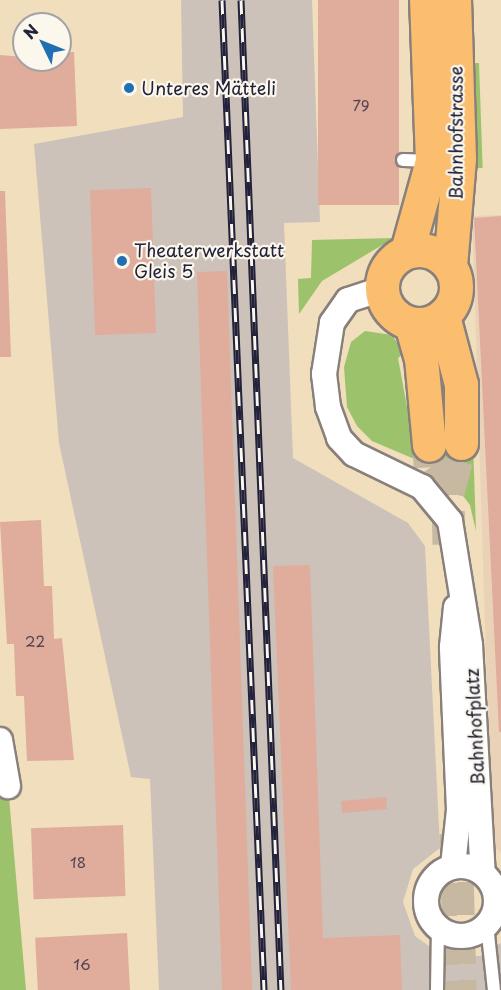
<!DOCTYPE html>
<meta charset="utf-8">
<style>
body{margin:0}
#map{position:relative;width:501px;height:990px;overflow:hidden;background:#f0debc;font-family:"Playpen Sans",sans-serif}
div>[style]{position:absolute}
.built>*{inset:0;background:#ead2b8}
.industrial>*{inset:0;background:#ccc2b9}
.green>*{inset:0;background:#9cc26c;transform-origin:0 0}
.building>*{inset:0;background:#e0ac9b;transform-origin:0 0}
.primary-tunnel>*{height:33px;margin-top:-16.5px;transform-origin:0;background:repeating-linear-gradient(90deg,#c7b8a2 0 33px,transparent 0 49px)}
.roads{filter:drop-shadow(2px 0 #89807c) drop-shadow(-2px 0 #89807c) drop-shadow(0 2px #89807c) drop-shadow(0 -2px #89807c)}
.service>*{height:12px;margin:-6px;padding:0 6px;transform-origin:6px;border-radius:6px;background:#fff}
.minor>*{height:24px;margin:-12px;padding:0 12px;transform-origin:12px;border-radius:12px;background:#fff}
.minor>.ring{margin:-12px;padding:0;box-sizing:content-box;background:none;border:24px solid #fff;border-radius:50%}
.primary>*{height:33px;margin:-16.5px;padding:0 16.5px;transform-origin:16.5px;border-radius:16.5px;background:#fbbd6e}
.primary>.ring{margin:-16.5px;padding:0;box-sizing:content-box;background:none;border:33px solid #fbbd6e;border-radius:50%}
.rail>*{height:7px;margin-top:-3.5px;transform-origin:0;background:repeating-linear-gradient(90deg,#fbf7ec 0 14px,#22223b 0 28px);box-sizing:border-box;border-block:2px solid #22223b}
.dots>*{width:16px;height:16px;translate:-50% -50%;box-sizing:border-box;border:3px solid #fbf7ec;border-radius:50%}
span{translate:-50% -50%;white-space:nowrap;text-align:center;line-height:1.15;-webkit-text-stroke:4.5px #fbf7ec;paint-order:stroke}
.number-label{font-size:15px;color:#524453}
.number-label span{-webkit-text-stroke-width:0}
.poi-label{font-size:18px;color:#22223b}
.left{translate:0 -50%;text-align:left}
.street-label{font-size:18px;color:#22223b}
.north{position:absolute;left:12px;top:12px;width:60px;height:60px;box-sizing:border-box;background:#fbf7ec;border:2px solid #a4a2a5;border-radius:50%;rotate:313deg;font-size:16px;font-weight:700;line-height:24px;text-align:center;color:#22223b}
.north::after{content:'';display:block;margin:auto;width:21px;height:27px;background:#1f6fb2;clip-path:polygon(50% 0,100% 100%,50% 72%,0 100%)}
</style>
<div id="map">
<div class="built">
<div style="clip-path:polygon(501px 215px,501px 853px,492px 844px,472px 216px)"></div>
</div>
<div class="industrial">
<div style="clip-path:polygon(181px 0,312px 0,320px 222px,284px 223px,293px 458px,408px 523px,425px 546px,440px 848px,413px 869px,403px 902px,415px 936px,444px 957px,480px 956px,501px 943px,501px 990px,159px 990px,150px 779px,131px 777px,59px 443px,34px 144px,183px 117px)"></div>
</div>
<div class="green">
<div style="left:479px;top:63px;width:105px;height:14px;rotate:88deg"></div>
<div style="clip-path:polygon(394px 238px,322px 281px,299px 314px,298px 279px,311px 278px,312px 240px)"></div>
<div style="clip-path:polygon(365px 331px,392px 335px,404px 353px,398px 358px,414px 445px,473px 442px,476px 531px,470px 505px,445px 472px,372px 441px,357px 426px,347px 407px,344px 367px,351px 342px)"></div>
<div style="clip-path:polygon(0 740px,8px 786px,26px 990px,0 990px)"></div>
</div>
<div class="building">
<div style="left:318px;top:0;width:81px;height:205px"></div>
<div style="clip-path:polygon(74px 52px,77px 126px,0 129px,0 55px,60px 60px,60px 53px)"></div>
<div style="left:151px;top:188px;width:145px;height:61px;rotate:88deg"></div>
<div style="clip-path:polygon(0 191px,5px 191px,11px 357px,0 357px)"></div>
<div style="clip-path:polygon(501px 216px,501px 732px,499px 732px,474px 218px)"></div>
<div style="left:227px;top:271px;width:720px;height:30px;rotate:88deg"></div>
<div style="clip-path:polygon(41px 520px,44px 586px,52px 586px,54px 639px,62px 638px,74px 760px,27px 761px,24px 696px,16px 696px,14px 644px,7px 644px,0 522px)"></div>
<div style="clip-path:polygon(310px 565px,323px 938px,400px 935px,402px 990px,291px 990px,273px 566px)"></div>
<div style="left:386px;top:797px;width:12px;height:45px;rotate:85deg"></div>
<div style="left:123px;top:825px;width:71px;height:92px;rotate:88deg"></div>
<div style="left:127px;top:933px;width:57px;height:92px;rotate:87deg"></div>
</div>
<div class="primary-tunnel">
<div style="left:429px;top:445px;width:22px;rotate:87deg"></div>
<div style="left:430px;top:467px;width:31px;rotate:54deg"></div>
<div style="left:449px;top:544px;width:52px;rotate:-91.1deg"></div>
<div style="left:448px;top:492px;width:51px;rotate:-75.1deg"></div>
<div style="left:456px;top:833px;width:157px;rotate:88.5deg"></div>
</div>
<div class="roads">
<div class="service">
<div style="left:403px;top:160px;width:28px;rotate:2deg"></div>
<div style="left:487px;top:925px;width:65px;rotate:83.9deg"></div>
<div style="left:437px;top:990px;width:62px;rotate:-89.1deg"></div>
</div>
<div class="minor">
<div style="left:382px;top:289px;width:36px;rotate:162deg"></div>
<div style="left:348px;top:300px;width:28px;rotate:125deg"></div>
<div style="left:332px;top:323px;width:52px;rotate:98.9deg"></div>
<div style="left:324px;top:374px;width:33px;rotate:83deg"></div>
<div style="left:328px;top:407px;width:33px;rotate:70deg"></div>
<div style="left:339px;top:438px;width:22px;rotate:47deg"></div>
<div style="left:354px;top:454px;width:76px;rotate:25.9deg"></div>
<div style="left:422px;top:487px;width:44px;rotate:50.5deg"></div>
<div style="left:450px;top:521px;width:126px;rotate:80.8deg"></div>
<div style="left:470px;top:645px;width:229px;rotate:86.8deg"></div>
<div style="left:0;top:740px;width:47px;rotate:80.1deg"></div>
<div class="ring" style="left:426px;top:866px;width:46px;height:46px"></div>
<div style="left:453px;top:866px;width:56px;rotate:-83.9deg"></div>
<div style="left:459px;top:810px;width:163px;rotate:-92.5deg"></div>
<div style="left:452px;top:647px;width:40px;rotate:-84.3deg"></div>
</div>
<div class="primary">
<div class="ring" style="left:382px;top:250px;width:41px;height:41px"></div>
<div style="left:407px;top:251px;width:93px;rotate:-74.5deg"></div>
<div style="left:432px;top:161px;width:161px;rotate:-92.1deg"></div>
<div style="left:450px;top:266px;width:108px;rotate:-85.2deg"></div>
<div style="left:459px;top:158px;width:158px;rotate:-91.8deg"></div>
<div style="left:443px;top:316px;width:70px;rotate:75.2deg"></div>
<div style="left:461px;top:384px;width:59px;rotate:90deg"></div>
<div style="left:411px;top:324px;width:35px;rotate:74deg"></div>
<div style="left:421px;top:358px;width:87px;rotate:84.7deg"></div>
</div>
</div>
<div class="rail">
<div style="left:222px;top:0;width:991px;rotate:87.57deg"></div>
<div style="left:241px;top:0;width:991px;rotate:87.69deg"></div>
</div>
<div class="dots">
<div style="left:129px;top:88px;background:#1f6fb2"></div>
<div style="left:122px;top:261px;background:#1f6fb2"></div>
</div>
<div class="number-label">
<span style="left:361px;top:105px">79</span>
<span style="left:35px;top:641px">22</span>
<span style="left:78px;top:862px">18</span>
<span style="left:82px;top:964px">16</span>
</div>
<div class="poi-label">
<span class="left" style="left:141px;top:88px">Unteres Mätteli</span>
<span class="left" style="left:134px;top:261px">Theaterwerkstatt<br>Gleis 5</span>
</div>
<div class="street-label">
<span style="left:456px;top:133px;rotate:-90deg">Bahnhofstrasse</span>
<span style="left:475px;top:727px;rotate:-93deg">Bahnhofplatz</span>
</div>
<div class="north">N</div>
</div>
